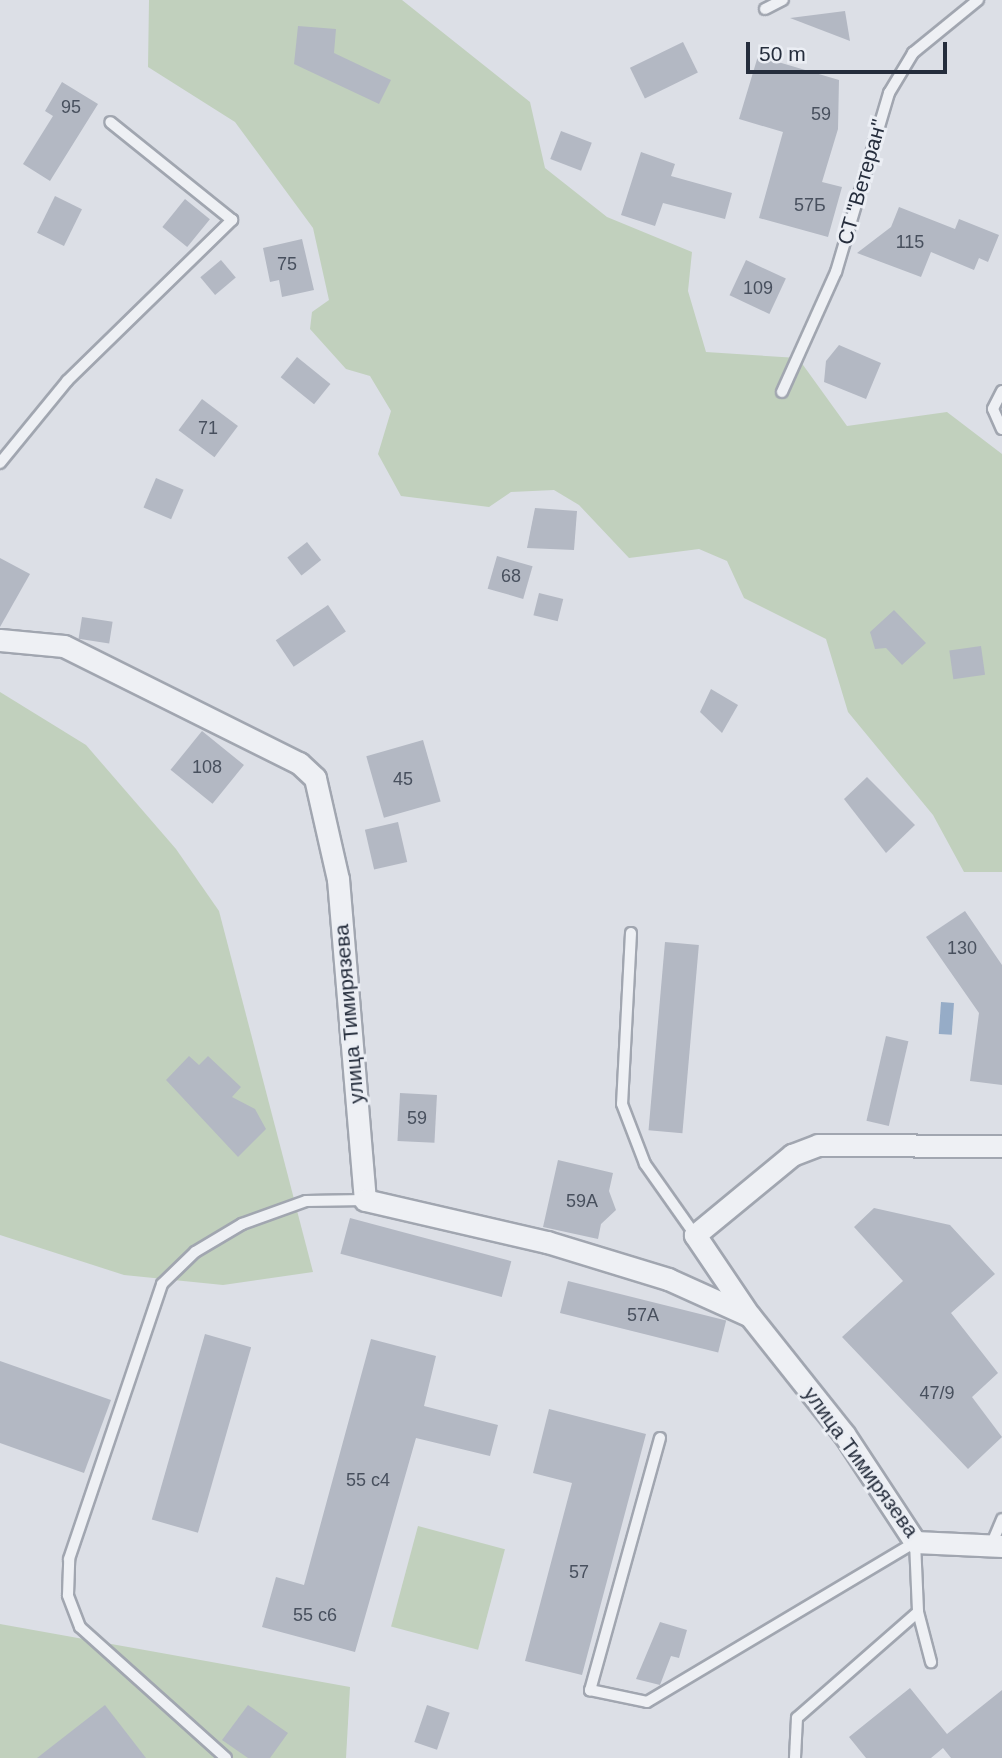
<!DOCTYPE html>
<meta charset="utf-8">
<style>
body{margin:0}
#map{position:relative;width:1002px;height:1758px;overflow:hidden;background:#dcdfe6;font-family:Arial,sans-serif}
div>[style]{position:absolute}
.green>*{inset:0;background:#c1d0bd;transform-origin:0 0}
.water>*{inset:0;background:#96acc7;transform-origin:0 0}
.building>*{inset:0;background:#b3b8c3;transform-origin:0 0}
.roads{filter:drop-shadow(2px 0 #a1a6b0) drop-shadow(-2px 0 #a1a6b0) drop-shadow(0 2px #a1a6b0) drop-shadow(0 -2px #a1a6b0)}
.lane>*{height:10px;margin:-5px;padding:0 5px;transform-origin:5px;border-radius:5px;background:#eef0f4}
.street>*{height:21px;margin:-10.5px;padding:0 10.5px;transform-origin:10.5px;border-radius:10.5px;background:#eef0f4}
span{translate:-50% -50%;white-space:nowrap;text-align:center;line-height:1.15;-webkit-text-stroke:6px #ebeef4;paint-order:stroke}
.number-label{font-size:18px;color:#48505e}
.number-label span{-webkit-text-stroke-width:0}
.street-label{font-size:21px;color:#252d3c}
.scale{position:absolute;left:746px;top:42px;width:201px;height:32px;box-sizing:border-box;border:4px solid #252d3c;border-top:0;padding-left:9px;font-size:21px;line-height:24px;white-space:nowrap;color:#252d3c;-webkit-text-stroke:5px #ebeef4;paint-order:stroke}
</style>
<div id="map">
<div class="green">
<div style="clip-path:polygon(149px 0,402px 0,530px 102px,545px 168px,607px 217px,692px 252px,688px 291px,706px 352px,798px 358px,847px 426px,947px 412px,1002px 454px,1002px 872px,964px 872px,933px 815px,848px 712px,826px 639px,744px 598px,727px 561px,699px 549px,629px 558px,579px 505px,554px 490px,511px 492px,489px 507px,401px 496px,378px 454px,391px 411px,370px 376px,346px 369px,310px 329px,312px 312px,329px 300px,313px 228px,235px 122px,148px 67px)"></div>
<div style="clip-path:polygon(0 692px,86px 745px,176px 849px,219px 911px,313px 1272px,223px 1285px,124px 1275px,0 1235px)"></div>
<div style="left:418px;top:1526px;width:90px;height:104px;rotate:15deg"></div>
<div style="clip-path:polygon(0 1624px,350px 1687px,346px 1758px,0 1758px)"></div>
</div>
<div class="water">
<div style="left:941px;top:1002px;width:13px;height:32px;rotate:4deg"></div>
</div>
<div class="building">
<div style="clip-path:polygon(845px 11px,850px 41px,790px 18px)"></div>
<div style="clip-path:polygon(298px 26px,336px 29px,334px 53px,391px 80px,379px 104px,294px 64px)"></div>
<div style="left:683px;top:42px;width:34px;height:59px;rotate:64deg"></div>
<div style="clip-path:polygon(758px 56px,839px 80px,838px 129px,822px 182px,842px 187px,828px 237px,759px 218px,783px 132px,739px 119px)"></div>
<div style="clip-path:polygon(62px 82px,98px 104px,50px 181px,23px 164px,53px 116px,45px 111px)"></div>
<div style="left:561px;top:131px;width:33px;height:30px;rotate:21deg"></div>
<div style="clip-path:polygon(641px 152px,675px 164px,671px 176px,732px 193px,725px 219px,663px 203px,655px 226px,621px 215px)"></div>
<div style="left:55px;top:196px;width:30px;height:41px;rotate:26deg"></div>
<div style="left:185px;top:199px;width:32px;height:36px;rotate:39deg"></div>
<div style="clip-path:polygon(899px 207px,955px 229px,959px 219px,999px 235px,988px 262px,979px 258px,974px 270px,931px 252px,921px 277px,857px 253px,891px 227px)"></div>
<div style="clip-path:polygon(302px 239px,314px 290px,282px 297px,279px 280px,270px 282px,263px 248px)"></div>
<div style="left:221px;top:260px;width:23px;height:27px;rotate:50deg"></div>
<div style="left:746px;top:260px;width:44px;height:39px;rotate:25deg"></div>
<div style="clip-path:polygon(839px 345px,881px 363px,866px 399px,824px 382px,826px 361px)"></div>
<div style="left:297px;top:357px;width:43px;height:26px;rotate:39deg"></div>
<div style="left:202px;top:399px;width:45px;height:39px;rotate:37deg"></div>
<div style="left:156px;top:478px;width:30px;height:32px;rotate:23deg"></div>
<div style="clip-path:polygon(535px 508px,577px 511px,574px 550px,527px 548px)"></div>
<div style="left:307px;top:542px;width:23px;height:25px;rotate:52deg"></div>
<div style="left:497px;top:556px;width:37px;height:34px;rotate:16deg"></div>
<div style="clip-path:polygon(0 558px,30px 574px,0 627px)"></div>
<div style="left:539px;top:593px;width:25px;height:23px;rotate:14deg"></div>
<div style="left:328px;top:605px;width:32px;height:63px;rotate:56deg"></div>
<div style="clip-path:polygon(894px 610px,926px 643px,902px 665px,886px 648px,875px 649px,870px 632px)"></div>
<div style="left:82px;top:617px;width:31px;height:22px;rotate:9deg"></div>
<div style="left:981px;top:646px;width:29px;height:32px;rotate:82deg"></div>
<div style="clip-path:polygon(711px 689px,738px 705px,722px 733px,700px 712px)"></div>
<div style="left:202px;top:731px;width:54px;height:50px;rotate:39deg"></div>
<div style="left:423px;top:740px;width:64px;height:59px;rotate:74deg"></div>
<div style="clip-path:polygon(867px 777px,915px 825px,886px 853px,844px 799px)"></div>
<div style="left:398px;top:822px;width:41px;height:34px;rotate:77deg"></div>
<div style="clip-path:polygon(965px 911px,1002px 965px,1002px 1085px,970px 1081px,979px 1013px,926px 937px)"></div>
<div style="left:665px;top:942px;width:34px;height:189px;rotate:5deg"></div>
<div style="left:886px;top:1036px;width:23px;height:87px;rotate:13deg"></div>
<div style="clip-path:polygon(189px 1056px,199px 1065px,208px 1056px,241px 1087px,232px 1097px,255px 1109px,266px 1129px,238px 1157px,166px 1080px)"></div>
<div style="left:400px;top:1093px;width:37px;height:48px;rotate:3deg"></div>
<div style="clip-path:polygon(558px 1160px,613px 1173px,609px 1191px,616px 1210px,601px 1224px,598px 1239px,543px 1227px)"></div>
<div style="clip-path:polygon(874px 1208px,950px 1225px,995px 1274px,951px 1313px,998px 1373px,972px 1397px,1002px 1437px,968px 1469px,842px 1337px,903px 1281px,854px 1227px)"></div>
<div style="left:350px;top:1218px;width:167px;height:37px;rotate:15deg"></div>
<div style="left:568px;top:1281px;width:163px;height:33px;rotate:14deg"></div>
<div style="left:205px;top:1334px;width:48px;height:193px;rotate:16deg"></div>
<div style="clip-path:polygon(371px 1339px,436px 1356px,424px 1406px,498px 1425px,490px 1456px,416px 1438px,355px 1652px,262px 1627px,276px 1577px,304px 1585px)"></div>
<div style="clip-path:polygon(0 1361px,111px 1400px,84px 1473px,0 1443px)"></div>
<div style="clip-path:polygon(549px 1409px,646px 1434px,582px 1675px,525px 1661px,572px 1483px,533px 1473px)"></div>
<div style="clip-path:polygon(660px 1622px,687px 1630px,679px 1658px,671px 1656px,660px 1685px,636px 1679px)"></div>
<div style="clip-path:polygon(910px 1688px,947px 1734px,1002px 1690px,1002px 1758px,951px 1758px,943px 1748px,931px 1758px,866px 1758px,849px 1737px)"></div>
<div style="clip-path:polygon(105px 1705px,146px 1758px,37px 1758px)"></div>
<div style="clip-path:polygon(248px 1705px,288px 1733px,270px 1758px,248px 1758px,222px 1740px)"></div>
<div style="left:427px;top:1705px;width:24px;height:39px;rotate:19deg"></div>
</div>
<div class="roads">
<div class="lane">
<div style="left:765px;top:9px;width:20px;rotate:-27deg"></div>
<div style="left:1002px;top:391px;width:20px;rotate:117deg"></div>
<div style="left:993px;top:409px;width:22px;rotate:66deg"></div>
<div style="left:782px;top:392px;width:132px;rotate:-65.8deg"></div>
<div style="left:836px;top:272px;width:187px;rotate:-73.5deg"></div>
<div style="left:889px;top:93px;width:47px;rotate:-59deg"></div>
<div style="left:913px;top:53px;width:84px;rotate:-39.2deg"></div>
<div style="left:0;top:463px;width:106px;rotate:-50.7deg"></div>
<div style="left:67px;top:381px;width:231px;rotate:-44.3deg"></div>
<div style="left:232px;top:220px;width:156px;rotate:-141.2deg"></div>
<div style="left:631px;top:933px;width:171px;rotate:93deg"></div>
<div style="left:622px;top:1104px;width:64px;rotate:69deg"></div>
<div style="left:645px;top:1164px;width:87px;rotate:54.8deg"></div>
<div style="left:660px;top:1438px;width:262px;rotate:105.5deg"></div>
<div style="left:590px;top:1690px;width:58px;rotate:11.9deg"></div>
<div style="left:647px;top:1702px;width:312px;rotate:-30.8deg"></div>
<div style="left:915px;top:1542px;width:70px;rotate:87.5deg"></div>
<div style="left:918px;top:1612px;width:161px;rotate:138.8deg"></div>
<div style="left:797px;top:1718px;width:40px;rotate:92.9deg"></div>
<div style="left:992px;top:1543px;width:26px;rotate:-67deg"></div>
<div style="left:918px;top:1612px;width:52px;rotate:75.4deg"></div>
<div style="left:226px;top:1758px;width:196px;rotate:-138.1deg"></div>
<div style="left:80px;top:1627px;width:34px;rotate:-111deg"></div>
<div style="left:68px;top:1595px;width:36px;rotate:-88deg"></div>
<div style="left:69px;top:1559px;width:290px;rotate:-71.3deg"></div>
<div style="left:162px;top:1284px;width:46px;rotate:-44.1deg"></div>
<div style="left:195px;top:1252px;width:55px;rotate:-30.8deg"></div>
<div style="left:242px;top:1224px;width:68px;rotate:-19.8deg"></div>
<div style="left:306px;top:1201px;width:59px;rotate:-1deg"></div>
</div>
<div class="street">
<div style="left:0;top:640px;width:64px;rotate:5.4deg"></div>
<div style="left:64px;top:646px;width:263px;rotate:26.5deg"></div>
<div style="left:299px;top:763px;width:22px;rotate:43deg"></div>
<div style="left:315px;top:778px;width:104px;rotate:77.2deg"></div>
<div style="left:338px;top:879px;width:322px;rotate:85.2deg"></div>
<div style="left:365px;top:1200px;width:187px;rotate:13deg"></div>
<div style="left:547px;top:1242px;width:127px;rotate:17deg"></div>
<div style="left:668px;top:1279px;width:90px;rotate:24.3deg"></div>
<div style="left:750px;top:1316px;width:151px;rotate:51.5deg"></div>
<div style="left:844px;top:1434px;width:129px;rotate:56.7deg"></div>
<div style="left:915px;top:1542px;width:87px;rotate:2.6deg"></div>
<div style="left:749px;top:1315px;width:97px;rotate:-124deg"></div>
<div style="left:695px;top:1235px;width:126px;rotate:-39.5deg"></div>
<div style="left:792px;top:1155px;width:28px;rotate:-21deg"></div>
<div style="left:818px;top:1145px;width:184px;rotate:0.3deg"></div>
</div>
</div>
<div class="number-label">
<span style="left:71px;top:107px">95</span>
<span style="left:821px;top:114px">59</span>
<span style="left:810px;top:205px">57Б</span>
<span style="left:910px;top:242px">115</span>
<span style="left:287px;top:264px">75</span>
<span style="left:758px;top:288px">109</span>
<span style="left:208px;top:428px">71</span>
<span style="left:511px;top:576px">68</span>
<span style="left:207px;top:767px">108</span>
<span style="left:403px;top:779px">45</span>
<span style="left:962px;top:948px">130</span>
<span style="left:417px;top:1118px">59</span>
<span style="left:582px;top:1201px">59А</span>
<span style="left:643px;top:1315px">57А</span>
<span style="left:937px;top:1393px">47/9</span>
<span style="left:368px;top:1480px">55 с4</span>
<span style="left:579px;top:1572px">57</span>
<span style="left:315px;top:1615px">55 с6</span>
</div>
<div class="street-label">
<span style="left:862px;top:182px;rotate:-74deg">СТ "Ветеран"</span>
<span style="left:349px;top:1014px;rotate:-95deg">улица Тимирязева</span>
<span style="left:861px;top:1462px;rotate:54deg">улица Тимирязева</span>
</div>
<div class="scale">50 m</div>
</div>
